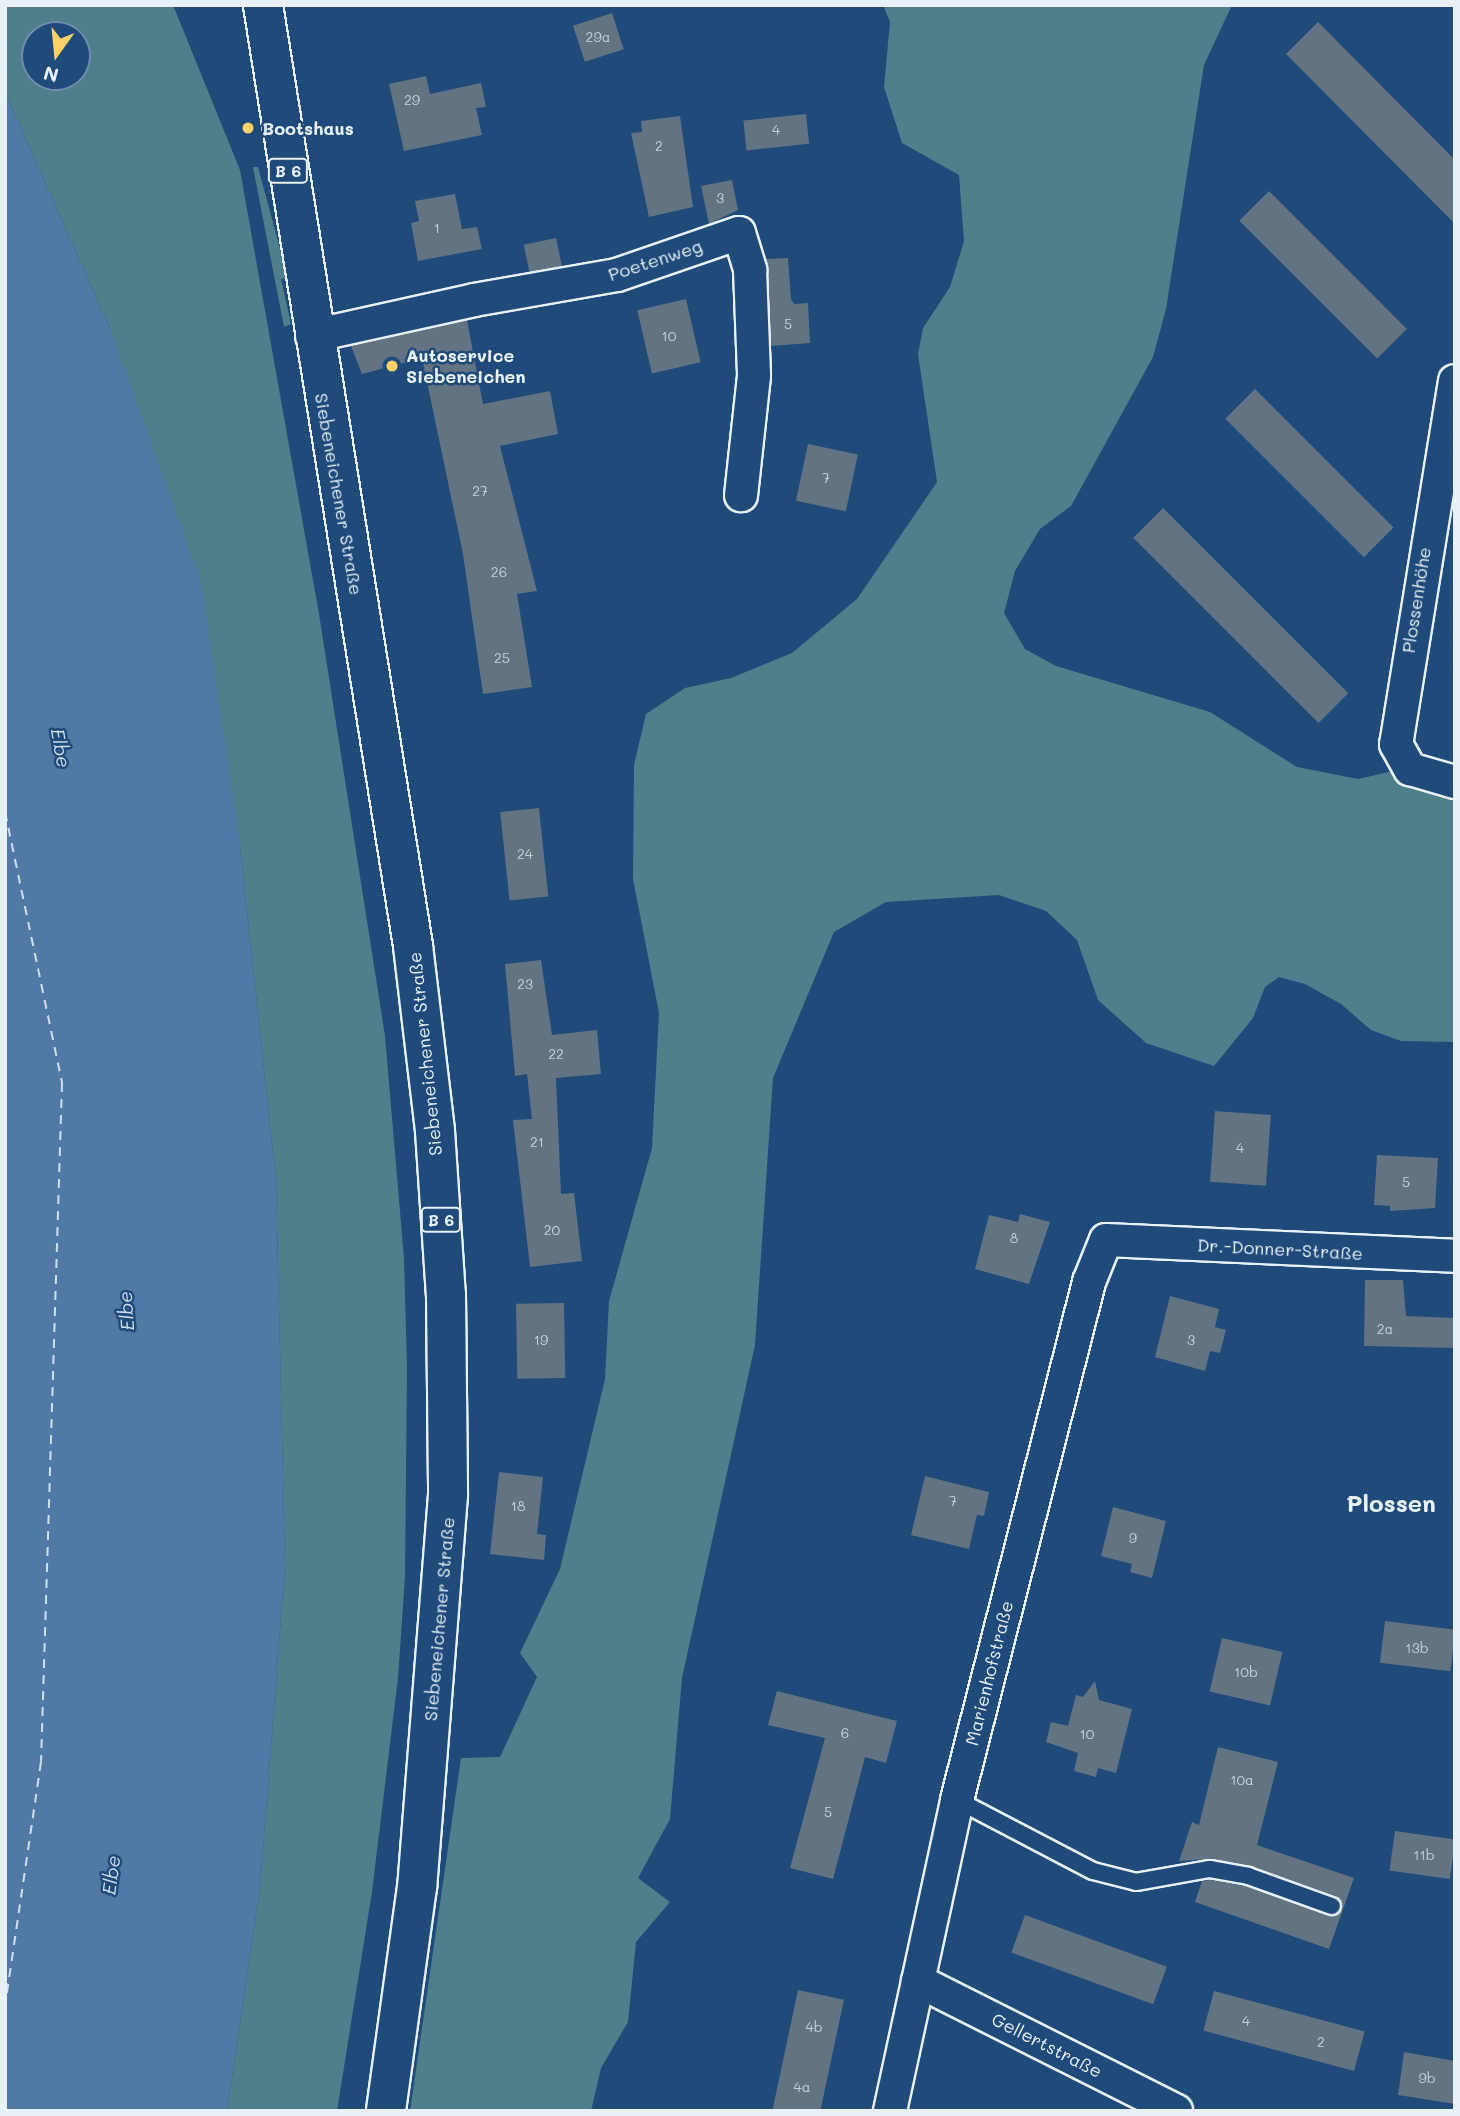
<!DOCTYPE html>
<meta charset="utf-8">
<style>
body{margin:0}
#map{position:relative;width:1460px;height:2116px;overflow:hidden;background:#1f4a7a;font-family:Mali,sans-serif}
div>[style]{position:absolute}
.green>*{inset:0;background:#4e7f8a}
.water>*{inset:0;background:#507aa5}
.ferry>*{height:2px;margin-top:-1px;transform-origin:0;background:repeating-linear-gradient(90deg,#d1dfec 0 9px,transparent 0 16px)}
.building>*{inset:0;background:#627382;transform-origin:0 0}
.roads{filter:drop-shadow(2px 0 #e8f1f8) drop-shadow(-2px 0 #e8f1f8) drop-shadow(0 2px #e8f1f8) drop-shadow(0 -2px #e8f1f8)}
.service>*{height:16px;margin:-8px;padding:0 8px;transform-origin:8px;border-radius:8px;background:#1f4a7a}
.minor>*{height:32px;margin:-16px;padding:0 16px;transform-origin:16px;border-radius:16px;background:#1f4a7a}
.primary>*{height:38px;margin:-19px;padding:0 19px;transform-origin:19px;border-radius:19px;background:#1f4a7a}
.dots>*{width:19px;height:19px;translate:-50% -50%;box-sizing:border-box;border:4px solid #1f4a7a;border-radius:50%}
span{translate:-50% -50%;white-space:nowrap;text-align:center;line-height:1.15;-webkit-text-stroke:5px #1f4a7a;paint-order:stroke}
.number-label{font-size:14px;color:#c6d2da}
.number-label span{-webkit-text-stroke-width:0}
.shield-label span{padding:2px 5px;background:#1f4a7a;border:2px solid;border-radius:5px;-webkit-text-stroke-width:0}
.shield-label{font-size:16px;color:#e8f1f8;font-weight:700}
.poi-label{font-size:18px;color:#e8f1f8;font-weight:700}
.left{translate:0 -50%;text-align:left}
.street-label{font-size:18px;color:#e8f1f8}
.water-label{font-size:19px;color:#d1dfec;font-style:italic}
.district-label{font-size:24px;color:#e8f1f8;font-weight:700}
.frame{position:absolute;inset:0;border:7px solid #e8f1f8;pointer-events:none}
.north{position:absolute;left:21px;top:21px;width:70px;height:70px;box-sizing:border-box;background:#1f4a7a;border:2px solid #6f8dac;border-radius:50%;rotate:195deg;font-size:19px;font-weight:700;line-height:28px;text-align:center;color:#e8f1f8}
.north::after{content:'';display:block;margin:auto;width:24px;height:32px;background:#ffd166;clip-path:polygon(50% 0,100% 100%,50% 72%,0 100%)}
</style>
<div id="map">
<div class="green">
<div style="clip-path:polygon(evenodd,5px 5px,173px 5px,240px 170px,319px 614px,385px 1036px,404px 1258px,407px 1367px,405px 1577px,398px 1678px,372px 1892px,337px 2111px,227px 2111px,260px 1888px,285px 1565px,276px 1181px,240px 847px,110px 329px,5px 92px,5px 5px,35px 35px,77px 35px,77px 77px,35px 77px,35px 35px)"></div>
<div style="clip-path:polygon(883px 5px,1232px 5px,1204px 65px,1166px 309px,1153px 357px,1071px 506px,1040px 529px,1015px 571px,1004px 613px,1025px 649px,1056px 666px,1210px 712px,1297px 767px,1358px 779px,1402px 769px,1455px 792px,1455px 1042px,1401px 1041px,1371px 1030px,1341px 1004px,1305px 984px,1279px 977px,1265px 987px,1253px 1018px,1214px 1066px,1146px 1043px,1098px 1000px,1077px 940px,1046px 911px,999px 895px,886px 902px,834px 932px,773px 1078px,755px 1345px,682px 1678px,670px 1819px,638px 1878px,670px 1902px,636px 1942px,628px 2022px,601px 2068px,591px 2111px,410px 2111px,461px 1758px,500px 1757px,537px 1677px,520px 1653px,560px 1569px,605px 1379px,609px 1301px,652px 1148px,659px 1013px,633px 879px,634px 765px,646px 714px,685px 688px,731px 678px,792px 653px,857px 599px,937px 482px,918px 354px,923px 328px,950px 287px,964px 241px,959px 175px,902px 143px,884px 87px,890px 22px)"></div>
<div style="clip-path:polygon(253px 167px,258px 167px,288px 278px,281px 279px,291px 324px,284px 327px)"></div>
</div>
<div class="water">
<div style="clip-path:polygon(5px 92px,110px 329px,202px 585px,240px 847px,276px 1181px,285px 1565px,260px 1888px,227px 2111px,5px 2111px)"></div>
</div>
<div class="ferry">
<div style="left:5px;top:812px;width:277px;rotate:78.1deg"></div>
<div style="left:62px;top:1083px;width:679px;rotate:91.77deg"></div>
<div style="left:41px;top:1762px;width:248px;rotate:98.4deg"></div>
</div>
<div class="building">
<div style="left:612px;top:13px;width:38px;height:41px;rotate:72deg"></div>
<div style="clip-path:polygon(1318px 22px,1455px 160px,1455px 224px,1286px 54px)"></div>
<div style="clip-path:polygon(426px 76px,430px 94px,481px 83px,486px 107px,476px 108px,482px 135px,404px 151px,389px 84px)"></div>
<div style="left:806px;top:114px;width:30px;height:63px;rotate:84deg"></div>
<div style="clip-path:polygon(680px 116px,693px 207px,649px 217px,631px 133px,642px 132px,641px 121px)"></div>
<div style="clip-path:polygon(732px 180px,738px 210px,709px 224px,701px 186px)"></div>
<div style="left:1269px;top:191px;width:195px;height:42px;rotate:45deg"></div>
<div style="clip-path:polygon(455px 194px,462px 229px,477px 227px,482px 249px,418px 261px,411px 223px,419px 221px,415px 201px)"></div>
<div style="left:556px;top:238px;width:29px;height:33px;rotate:78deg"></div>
<div style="clip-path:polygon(788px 258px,791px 299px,794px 304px,808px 303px,810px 343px,771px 346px,766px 259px)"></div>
<div style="left:686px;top:299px;width:65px;height:50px;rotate:77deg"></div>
<div style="clip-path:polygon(467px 320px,483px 404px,550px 391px,558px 434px,500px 446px,537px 591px,517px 594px,532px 687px,483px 694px,463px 554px,422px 358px,362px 374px,351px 346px)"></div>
<div style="left:1255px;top:389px;width:196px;height:42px;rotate:45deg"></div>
<div style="left:808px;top:444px;width:51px;height:58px;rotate:12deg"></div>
<div style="left:1163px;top:508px;width:262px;height:42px;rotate:45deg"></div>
<div style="left:539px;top:808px;width:89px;height:39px;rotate:84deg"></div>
<div style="clip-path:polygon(541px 960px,552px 1035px,597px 1030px,601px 1074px,556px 1078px,561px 1194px,574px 1193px,582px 1261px,530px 1267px,513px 1120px,532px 1119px,527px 1074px,515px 1076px,505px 964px)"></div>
<div style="left:1215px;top:1111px;width:56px;height:71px;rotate:4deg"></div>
<div style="clip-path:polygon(1377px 1155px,1438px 1158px,1435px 1208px,1390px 1211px,1390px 1206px,1374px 1205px)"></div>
<div style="clip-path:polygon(1020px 1214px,1050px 1222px,1029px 1284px,975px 1269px,989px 1215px,1018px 1222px)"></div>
<div style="clip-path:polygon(1365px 1280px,1403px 1280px,1406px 1316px,1455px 1318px,1455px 1348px,1364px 1346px)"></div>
<div style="clip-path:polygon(1170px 1296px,1219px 1309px,1215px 1327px,1226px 1330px,1220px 1353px,1210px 1351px,1205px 1371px,1155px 1357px)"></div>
<div style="left:564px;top:1303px;width:75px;height:48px;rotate:89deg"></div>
<div style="clip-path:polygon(499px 1472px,543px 1477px,537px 1534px,546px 1535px,544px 1560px,490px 1554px)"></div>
<div style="clip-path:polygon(925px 1476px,989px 1492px,984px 1516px,977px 1515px,969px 1549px,911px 1535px)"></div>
<div style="clip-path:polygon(1113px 1507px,1166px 1521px,1152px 1578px,1130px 1572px,1132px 1564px,1101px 1556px)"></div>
<div style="left:1385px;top:1621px;width:71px;height:42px;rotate:7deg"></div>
<div style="left:1222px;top:1638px;width:62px;height:55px;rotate:13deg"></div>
<div style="clip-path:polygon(1095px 1681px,1099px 1700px,1132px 1709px,1116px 1773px,1098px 1768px,1096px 1777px,1074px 1771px,1078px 1753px,1046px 1742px,1051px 1722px,1068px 1726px,1076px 1695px,1083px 1697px)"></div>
<div style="clip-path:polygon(777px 1691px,897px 1721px,886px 1763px,865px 1757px,833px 1879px,790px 1868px,825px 1738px,768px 1725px)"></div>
<div style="clip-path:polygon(1218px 1747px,1278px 1762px,1257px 1845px,1354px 1878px,1329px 1949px,1195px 1902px,1202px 1881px,1210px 1880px,1245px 1886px,1329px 1916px,1342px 1909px,1336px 1896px,1251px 1866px,1211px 1859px,1179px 1861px,1192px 1822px,1199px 1825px)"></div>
<div style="left:1395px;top:1831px;width:61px;height:40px;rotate:8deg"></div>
<div style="left:1025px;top:1915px;width:151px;height:40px;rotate:20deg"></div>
<div style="left:798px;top:1990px;width:47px;height:124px;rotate:12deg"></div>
<div style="left:1214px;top:1991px;width:156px;height:41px;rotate:15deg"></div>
<div style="clip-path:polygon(1404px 2052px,1455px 2061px,1455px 2104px,1398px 2095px)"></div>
</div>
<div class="roads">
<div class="service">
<div style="left:957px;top:1800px;width:153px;rotate:27.6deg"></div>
<div style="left:1093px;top:1871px;width:44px;rotate:14.3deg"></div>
<div style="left:1136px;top:1882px;width:75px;rotate:-10deg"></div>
<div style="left:1210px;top:1869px;width:39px;rotate:10deg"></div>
<div style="left:1248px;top:1876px;width:89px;rotate:19.7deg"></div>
</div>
<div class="minor">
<div style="left:312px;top:336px;width:166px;rotate:-12.5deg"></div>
<div style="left:474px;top:300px;width:145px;rotate:-9.9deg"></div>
<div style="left:617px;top:275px;width:129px;rotate:-19deg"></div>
<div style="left:739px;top:233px;width:39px;rotate:73deg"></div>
<div style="left:750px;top:270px;width:106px;rotate:87.8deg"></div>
<div style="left:754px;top:376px;width:120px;rotate:96.2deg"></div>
<div style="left:1455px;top:381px;width:368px;rotate:99.2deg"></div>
<div style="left:1396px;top:744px;width:29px;rotate:61deg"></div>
<div style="left:1410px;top:769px;width:47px;rotate:16.1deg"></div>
<div style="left:918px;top:1981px;width:289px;rotate:26.7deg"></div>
<div style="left:890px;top:2111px;width:318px;rotate:-77.8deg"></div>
<div style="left:957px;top:1800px;width:535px;rotate:-75.7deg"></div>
<div style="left:1089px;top:1282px;width:45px;rotate:-68deg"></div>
<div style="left:1106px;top:1240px;width:349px;rotate:2.6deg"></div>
</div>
<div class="primary">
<div style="left:263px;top:5px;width:953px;rotate:80.94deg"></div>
<div style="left:413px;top:946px;width:186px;rotate:83.2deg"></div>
<div style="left:435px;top:1131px;width:164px;rotate:86.2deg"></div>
<div style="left:446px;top:1295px;width:200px;rotate:89.4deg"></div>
<div style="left:448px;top:1495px;width:393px;rotate:94.5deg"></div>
<div style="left:417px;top:1887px;width:226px;rotate:97.9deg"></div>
</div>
</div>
<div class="dots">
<div style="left:248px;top:128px;background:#ffd166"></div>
<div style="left:392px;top:366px;background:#ffd166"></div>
</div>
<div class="number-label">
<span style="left:598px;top:37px">29a</span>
<span style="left:412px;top:100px">29</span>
<span style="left:776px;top:130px">4</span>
<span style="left:659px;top:146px">2</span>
<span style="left:720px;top:198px">3</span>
<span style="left:437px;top:228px">1</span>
<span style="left:788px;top:324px">5</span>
<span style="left:669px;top:336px">10</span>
<span style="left:826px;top:478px">7</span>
<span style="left:480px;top:491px">27</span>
<span style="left:499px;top:572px">26</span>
<span style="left:502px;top:658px">25</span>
<span style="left:525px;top:854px">24</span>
<span style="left:525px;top:984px">23</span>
<span style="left:556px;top:1054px">22</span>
<span style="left:537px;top:1142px">21</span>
<span style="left:1240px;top:1148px">4</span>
<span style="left:1406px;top:1182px">5</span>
<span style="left:552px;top:1230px">20</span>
<span style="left:1014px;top:1238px">8</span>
<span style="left:1385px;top:1329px">2a</span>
<span style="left:541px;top:1340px">19</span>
<span style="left:1191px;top:1340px">3</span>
<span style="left:953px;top:1501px">7</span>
<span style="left:518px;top:1506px">18</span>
<span style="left:1133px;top:1538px">9</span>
<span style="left:1417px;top:1648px">13b</span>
<span style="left:1246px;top:1672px">10b</span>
<span style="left:845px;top:1733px">6</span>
<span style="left:1087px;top:1734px">10</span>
<span style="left:1242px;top:1780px">10a</span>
<span style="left:828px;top:1812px">5</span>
<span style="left:1424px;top:1855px">11b</span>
<span style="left:1246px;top:2021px">4</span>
<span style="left:814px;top:2027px">4b</span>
<span style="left:1321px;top:2042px">2</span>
<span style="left:1427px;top:2078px">9b</span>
<span style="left:802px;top:2087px">4a</span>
</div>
<div class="shield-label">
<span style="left:288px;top:171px">B 6</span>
<span style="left:441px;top:1220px">B 6</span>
</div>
<div class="poi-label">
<span class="left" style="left:262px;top:128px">Bootshaus</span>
<span class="left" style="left:406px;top:366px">Autoservice<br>Siebeneichen</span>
</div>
<div class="street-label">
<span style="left:655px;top:260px;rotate:-18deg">Poetenweg</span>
<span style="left:339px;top:494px;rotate:80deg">Siebeneichener Straße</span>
<span style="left:1416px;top:600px;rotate:-81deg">Plossenhöhe</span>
<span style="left:425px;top:1054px;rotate:-96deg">Siebeneichener Straße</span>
<span style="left:1280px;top:1249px;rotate:3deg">Dr.-Donner-Straße</span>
<span style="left:439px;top:1619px;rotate:-85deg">Siebeneichener Straße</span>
<span style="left:989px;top:1673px;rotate:-76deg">Marienhofstraße</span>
<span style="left:1047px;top:2045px;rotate:27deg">Gellertstraße</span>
</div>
<div class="water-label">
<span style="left:61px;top:748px;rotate:80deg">Elbe</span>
<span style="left:126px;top:1311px;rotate:-94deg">Elbe</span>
<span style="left:111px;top:1875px;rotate:-83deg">Elbe</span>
</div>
<div class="district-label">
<span style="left:1391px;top:1503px">Plossen</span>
</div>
<div class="frame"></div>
<div class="north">N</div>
</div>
